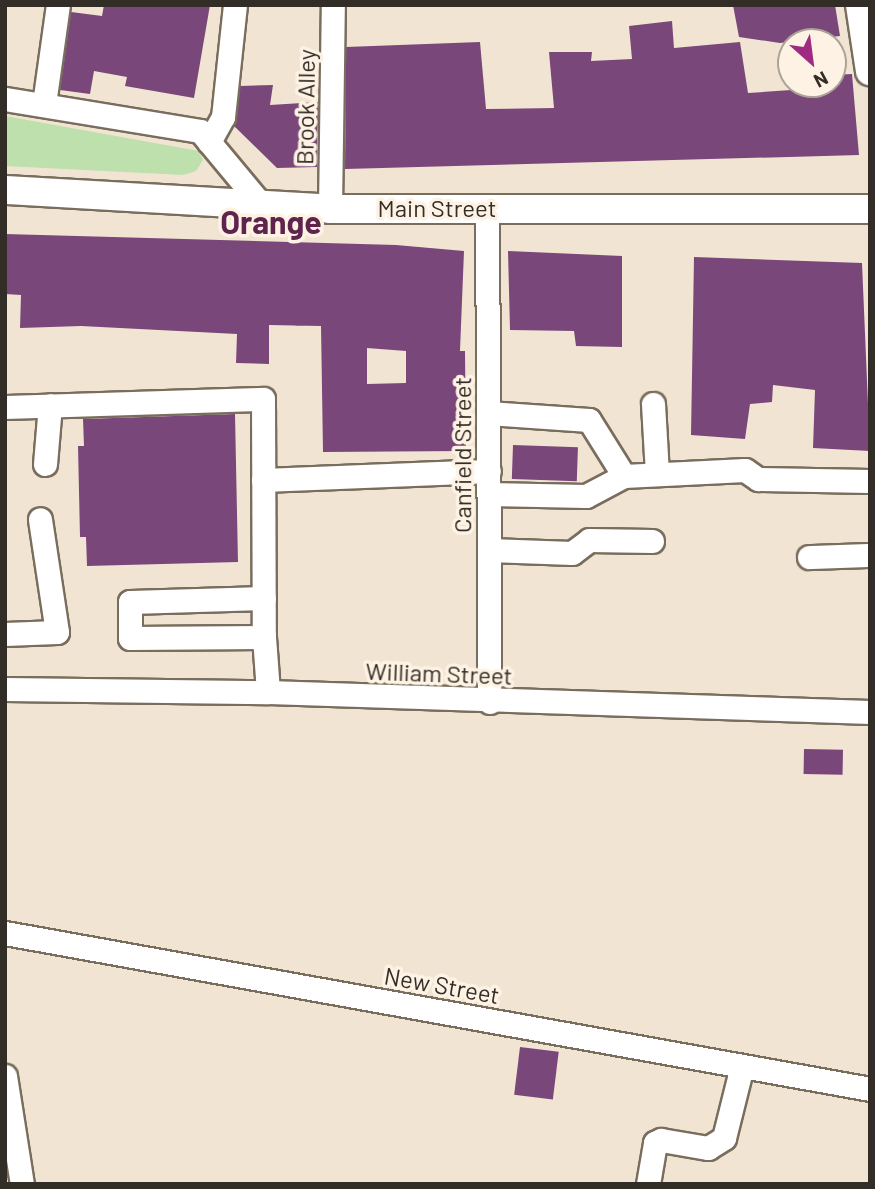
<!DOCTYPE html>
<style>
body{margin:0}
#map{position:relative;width:875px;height:1189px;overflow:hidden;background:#f2e4d2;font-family:Barlow,sans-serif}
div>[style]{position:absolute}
.green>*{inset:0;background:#bde0ad}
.building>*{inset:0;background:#7a477a;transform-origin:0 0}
.roads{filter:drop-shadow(2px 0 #796d5d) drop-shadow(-2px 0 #796d5d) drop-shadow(0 2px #796d5d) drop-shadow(0 -2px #796d5d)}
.minor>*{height:23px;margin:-11.5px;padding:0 11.5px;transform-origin:11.5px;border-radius:11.5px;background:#fff}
.major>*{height:28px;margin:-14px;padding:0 14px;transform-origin:14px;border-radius:14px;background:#fff}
span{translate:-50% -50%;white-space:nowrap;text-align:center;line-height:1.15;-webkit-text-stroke:7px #fdf2e3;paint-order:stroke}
.street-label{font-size:24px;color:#322d26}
.district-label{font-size:32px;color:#5e244d;font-weight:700}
.frame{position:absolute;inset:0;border:7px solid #322d26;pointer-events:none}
.north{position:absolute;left:777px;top:28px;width:70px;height:70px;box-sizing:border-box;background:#fdf2e3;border:2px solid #aca397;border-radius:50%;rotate:152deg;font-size:19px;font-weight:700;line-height:28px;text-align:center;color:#322d26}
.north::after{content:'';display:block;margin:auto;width:24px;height:32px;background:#a02981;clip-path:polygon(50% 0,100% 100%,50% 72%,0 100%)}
</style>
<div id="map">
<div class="green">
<div style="clip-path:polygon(5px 116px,199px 151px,203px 160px,196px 171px,183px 175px,5px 166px)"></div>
</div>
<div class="building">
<div style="clip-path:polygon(104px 5px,210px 5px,194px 98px,125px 86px,127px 77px,94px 71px,90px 94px,60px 90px,71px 12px,102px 16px)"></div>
<div style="clip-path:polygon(733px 5px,835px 5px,840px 36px,780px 43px,739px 37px)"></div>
<div style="clip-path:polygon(672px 21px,674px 48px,740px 42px,748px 93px,791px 90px,790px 84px,833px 84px,833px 75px,852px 74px,859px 155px,345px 169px,346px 47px,480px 42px,486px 109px,554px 108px,549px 52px,592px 52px,591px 61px,632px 59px,629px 26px)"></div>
<div style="clip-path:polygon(273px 85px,270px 105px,318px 102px,317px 167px,277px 168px,234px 126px,240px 86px)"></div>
<div style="clip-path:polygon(evenodd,5px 234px,396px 245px,464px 251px,460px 351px,465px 351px,466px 451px,323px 452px,321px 326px,269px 325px,269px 364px,236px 363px,237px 334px,81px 326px,20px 328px,21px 295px,5px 294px,5px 234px,367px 348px,406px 351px,406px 383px,367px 384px,367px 348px)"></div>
<div style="clip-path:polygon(508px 251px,622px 256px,622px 347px,576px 346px,574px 331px,510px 330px)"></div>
<div style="clip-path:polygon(694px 257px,862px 263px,870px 451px,813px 448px,815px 390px,773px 385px,772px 402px,750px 404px,745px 439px,691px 435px)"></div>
<div style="clip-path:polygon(235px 414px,238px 562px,87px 566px,86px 537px,80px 537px,78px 446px,84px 446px,83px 419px)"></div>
<div style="left:513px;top:445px;width:65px;height:34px;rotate:2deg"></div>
<div style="left:804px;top:749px;width:39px;height:25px;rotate:1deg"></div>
<div style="left:520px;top:1047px;width:39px;height:48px;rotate:7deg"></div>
</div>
<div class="roads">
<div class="minor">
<div style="left:5px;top:99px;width:198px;rotate:9.3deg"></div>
<div style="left:200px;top:131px;width:99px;rotate:50.3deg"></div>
<div style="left:44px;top:104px;width:100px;rotate:-82deg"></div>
<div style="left:209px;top:142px;width:29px;rotate:-61deg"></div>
<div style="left:223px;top:117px;width:113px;rotate:-83.9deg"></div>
<div style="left:487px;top:208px;width:494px;rotate:89.7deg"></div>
<div style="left:330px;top:209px;width:204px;rotate:-89.2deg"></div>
<div style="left:653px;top:404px;width:70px;rotate:86.7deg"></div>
<div style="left:5px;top:407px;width:258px;rotate:-1.8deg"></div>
<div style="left:263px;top:399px;width:238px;rotate:89.8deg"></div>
<div style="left:264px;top:637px;width:134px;rotate:179.6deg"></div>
<div style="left:130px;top:638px;width:36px;rotate:-90deg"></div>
<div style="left:130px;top:602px;width:134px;rotate:-1.7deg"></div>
<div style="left:488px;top:413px;width:101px;rotate:4deg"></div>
<div style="left:589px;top:420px;width:66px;rotate:58deg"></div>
<div style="left:45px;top:464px;width:59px;rotate:-85.2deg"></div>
<div style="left:263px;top:480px;width:226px;rotate:-2.3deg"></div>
<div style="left:489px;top:494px;width:97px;rotate:1.2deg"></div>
<div style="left:586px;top:496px;width:43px;rotate:-27.8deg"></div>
<div style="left:624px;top:476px;width:121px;rotate:-2.8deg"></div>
<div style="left:745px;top:470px;width:16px;rotate:35deg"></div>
<div style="left:758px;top:479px;width:112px;rotate:1deg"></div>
<div style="left:489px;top:550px;width:83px;rotate:2.1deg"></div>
<div style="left:572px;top:553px;width:21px;rotate:-37deg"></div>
<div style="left:589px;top:540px;width:63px;rotate:0.9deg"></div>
<div style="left:809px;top:557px;width:61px;rotate:-1.9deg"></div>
<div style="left:5px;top:634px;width:52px;rotate:-2.2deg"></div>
<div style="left:57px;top:632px;width:114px;rotate:-98.6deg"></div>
<div style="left:264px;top:637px;width:55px;rotate:85.8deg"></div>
<div style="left:5px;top:689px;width:263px;rotate:0.7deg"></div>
<div style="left:268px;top:692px;width:602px;rotate:1.9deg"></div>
<div style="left:5px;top:933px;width:879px;rotate:10.22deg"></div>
<div style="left:5px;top:1076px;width:109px;rotate:81.1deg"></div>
<div style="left:648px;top:1184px;width:42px;rotate:-80.3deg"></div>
<div style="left:655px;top:1143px;width:7px;rotate:-27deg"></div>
<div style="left:661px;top:1140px;width:48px;rotate:9.7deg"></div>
<div style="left:708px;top:1148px;width:19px;rotate:-32deg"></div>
<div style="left:724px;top:1138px;width:74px;rotate:-76deg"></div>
</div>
<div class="major">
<div style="left:860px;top:5px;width:67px;rotate:81.4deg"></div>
<div style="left:5px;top:190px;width:326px;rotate:3.3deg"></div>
<div style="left:330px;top:209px;width:540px"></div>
</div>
</div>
<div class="street-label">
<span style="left:305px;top:107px;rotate:-89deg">Brook Alley</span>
<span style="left:437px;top:208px">Main Street</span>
<span style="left:462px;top:455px;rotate:-90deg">Canfield Street</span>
<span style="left:439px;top:673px;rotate:2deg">William Street</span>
<span style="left:442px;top:985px;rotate:10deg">New Street</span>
</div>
<div class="district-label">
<span style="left:271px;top:221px">Orange</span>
</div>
<div class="frame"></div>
<div class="north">N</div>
</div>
